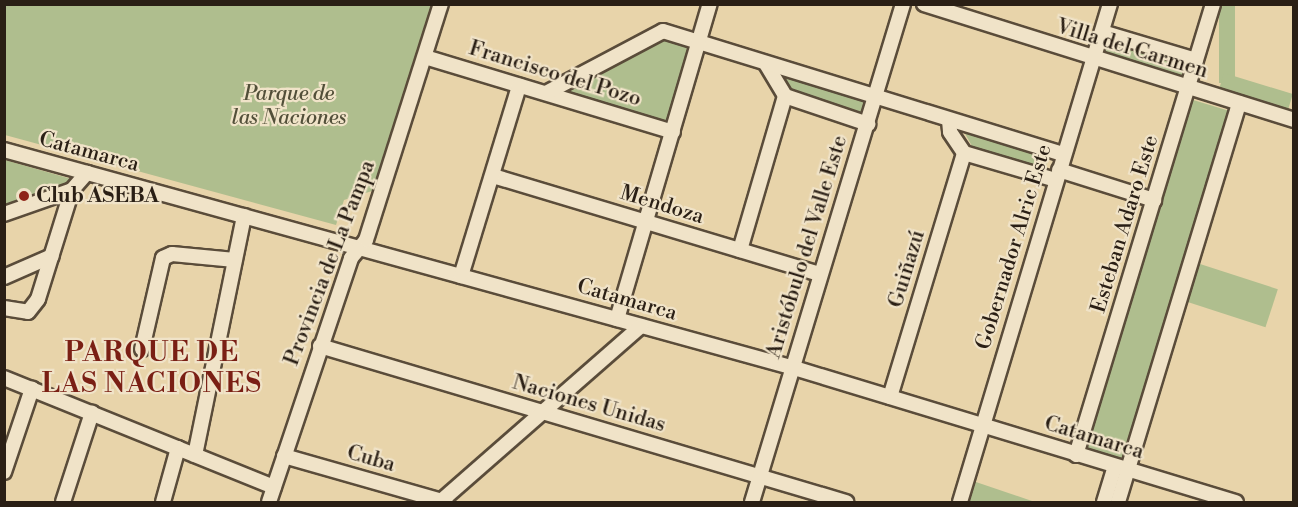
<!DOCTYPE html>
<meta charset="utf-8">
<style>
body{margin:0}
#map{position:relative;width:1298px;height:507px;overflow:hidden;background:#e8d4aa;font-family:"Libre Bodoni",serif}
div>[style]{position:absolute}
.green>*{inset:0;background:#afbe8e;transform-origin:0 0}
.roads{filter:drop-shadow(2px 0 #5a4c3a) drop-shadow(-2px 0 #5a4c3a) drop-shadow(0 2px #5a4c3a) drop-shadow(0 -2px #5a4c3a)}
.minor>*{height:14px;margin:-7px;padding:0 7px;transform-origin:7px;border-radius:7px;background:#f0e3c8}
.dots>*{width:16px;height:16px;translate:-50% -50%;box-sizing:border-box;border:3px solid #f0e3c8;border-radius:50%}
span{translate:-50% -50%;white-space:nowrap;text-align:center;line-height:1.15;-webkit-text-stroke:4.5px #f0e3c8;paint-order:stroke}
.street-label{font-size:21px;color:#2a1f15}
.park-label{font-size:21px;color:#524f39;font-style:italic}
.poi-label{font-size:21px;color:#2a1f15;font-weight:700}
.left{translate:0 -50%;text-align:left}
.district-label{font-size:27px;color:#7a1f14;font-weight:700;letter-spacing:1.5px}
.frame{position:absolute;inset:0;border:6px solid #2a1f15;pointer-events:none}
</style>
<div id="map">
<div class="green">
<div style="clip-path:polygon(4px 5px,5px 4px,431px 5px,372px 191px,344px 200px,336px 225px,5px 135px)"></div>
<div style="left:1219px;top:5px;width:16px;height:78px"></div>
<div style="clip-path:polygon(663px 34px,693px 45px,669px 125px,561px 90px)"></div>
<div style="left:1108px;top:39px;width:90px;height:15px;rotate:16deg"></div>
<div style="clip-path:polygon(776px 70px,865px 100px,861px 116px,794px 94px)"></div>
<div style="left:1224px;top:73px;width:72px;height:16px;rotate:17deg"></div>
<div style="left:1190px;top:99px;width:44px;height:366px;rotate:17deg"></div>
<div style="clip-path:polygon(963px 130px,1050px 155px,1045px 169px,973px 148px)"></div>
<div style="clip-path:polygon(5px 160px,82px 182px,5px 211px)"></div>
<div style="left:1197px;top:263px;width:85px;height:40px;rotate:18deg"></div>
<div style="clip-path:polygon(973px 481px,1032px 501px,966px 502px)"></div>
</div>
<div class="roads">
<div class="minor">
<div style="left:924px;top:4px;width:388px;rotate:17.4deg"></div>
<div style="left:1102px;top:32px;width:98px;rotate:16.6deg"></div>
<div style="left:425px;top:57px;width:259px;rotate:16.8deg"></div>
<div style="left:766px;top:64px;width:37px;rotate:59deg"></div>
<div style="left:785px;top:96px;width:88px;rotate:18.6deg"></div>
<div style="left:546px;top:93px;width:132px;rotate:-27.9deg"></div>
<div style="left:663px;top:31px;width:419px;rotate:17.1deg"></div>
<div style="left:949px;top:120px;width:12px;rotate:85deg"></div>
<div style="left:950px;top:132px;width:25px;rotate:56deg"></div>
<div style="left:964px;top:153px;width:96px;rotate:16.4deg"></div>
<div style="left:4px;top:150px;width:816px;rotate:15.42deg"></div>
<div style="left:791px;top:367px;width:465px;rotate:16.9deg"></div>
<div style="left:1059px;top:170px;width:100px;rotate:17.5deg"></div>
<div style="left:493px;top:176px;width:340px;rotate:16.7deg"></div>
<div style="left:4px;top:214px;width:72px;rotate:-19.4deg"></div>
<div style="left:740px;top:250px;width:160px;rotate:-73.7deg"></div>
<div style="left:461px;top:276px;width:199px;rotate:-73deg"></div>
<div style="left:4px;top:277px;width:52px;rotate:-23.6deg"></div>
<div style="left:4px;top:308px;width:24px;rotate:9deg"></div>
<div style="left:28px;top:312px;width:16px;rotate:-52deg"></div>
<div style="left:38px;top:299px;width:114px;rotate:-72.7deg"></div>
<div style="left:72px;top:190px;width:23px;rotate:-49deg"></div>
<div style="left:617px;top:319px;width:328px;rotate:-73.6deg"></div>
<div style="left:320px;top:346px;width:549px;rotate:16.52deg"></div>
<div style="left:142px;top:349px;width:93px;rotate:-77deg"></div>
<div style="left:163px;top:258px;width:10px;rotate:-24deg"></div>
<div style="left:172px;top:254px;width:63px;rotate:5.4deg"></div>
<div style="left:4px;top:378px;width:291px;rotate:22deg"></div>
<div style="left:890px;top:397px;width:255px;rotate:-73.1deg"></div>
<div style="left:195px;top:455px;width:244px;rotate:-78.4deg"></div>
<div style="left:1076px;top:455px;width:471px;rotate:-73.1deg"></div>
<div style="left:284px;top:456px;width:168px;rotate:15.9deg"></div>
<div style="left:4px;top:472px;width:88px;rotate:-71.4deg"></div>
<div style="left:63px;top:502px;width:94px;rotate:-72deg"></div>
<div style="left:163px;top:502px;width:56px;rotate:-74.5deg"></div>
<div style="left:269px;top:502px;width:257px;rotate:-71.4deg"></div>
<div style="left:351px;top:258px;width:23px;rotate:-50deg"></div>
<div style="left:366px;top:240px;width:248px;rotate:-72.4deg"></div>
<div style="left:440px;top:502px;width:267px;rotate:-41.2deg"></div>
<div style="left:752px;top:502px;width:520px;rotate:-73.13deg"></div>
<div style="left:960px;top:502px;width:520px;rotate:-73.24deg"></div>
<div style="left:1104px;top:502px;width:37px;rotate:-73deg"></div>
<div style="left:1118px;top:502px;width:417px;rotate:-73.1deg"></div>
</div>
</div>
<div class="dots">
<div style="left:24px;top:196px;background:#8f2418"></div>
</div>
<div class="street-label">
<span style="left:1132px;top:49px;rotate:17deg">Villa del Carmen</span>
<span style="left:555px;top:74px;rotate:17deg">Francisco del Pozo</span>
<span style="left:89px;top:152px;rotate:15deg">Catamarca</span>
<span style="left:662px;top:205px;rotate:17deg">Mendoza</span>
<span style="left:1125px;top:224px;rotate:-73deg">Esteban Adaro Este</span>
<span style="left:807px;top:247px;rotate:-73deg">Aristóbulo del Valle Este</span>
<span style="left:1014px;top:247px;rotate:-73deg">Gobernador Alric Este</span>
<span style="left:330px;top:263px;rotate:-69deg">Provincia de La Pampa</span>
<span style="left:907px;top:269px;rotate:-73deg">Guiñazú</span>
<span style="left:627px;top:300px;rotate:16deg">Catamarca</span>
<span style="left:589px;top:404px;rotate:16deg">Naciones Unidas</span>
<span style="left:1094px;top:438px;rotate:17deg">Catamarca</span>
<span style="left:371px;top:459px;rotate:16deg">Cuba</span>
</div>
<div class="park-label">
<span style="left:289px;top:106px">Parque de<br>las Naciones</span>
</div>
<div class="poi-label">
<span class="left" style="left:36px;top:196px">Club ASEBA</span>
</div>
<div class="district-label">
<span style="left:152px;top:369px">PARQUE DE<br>LAS NACIONES</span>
</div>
<div class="frame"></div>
</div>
